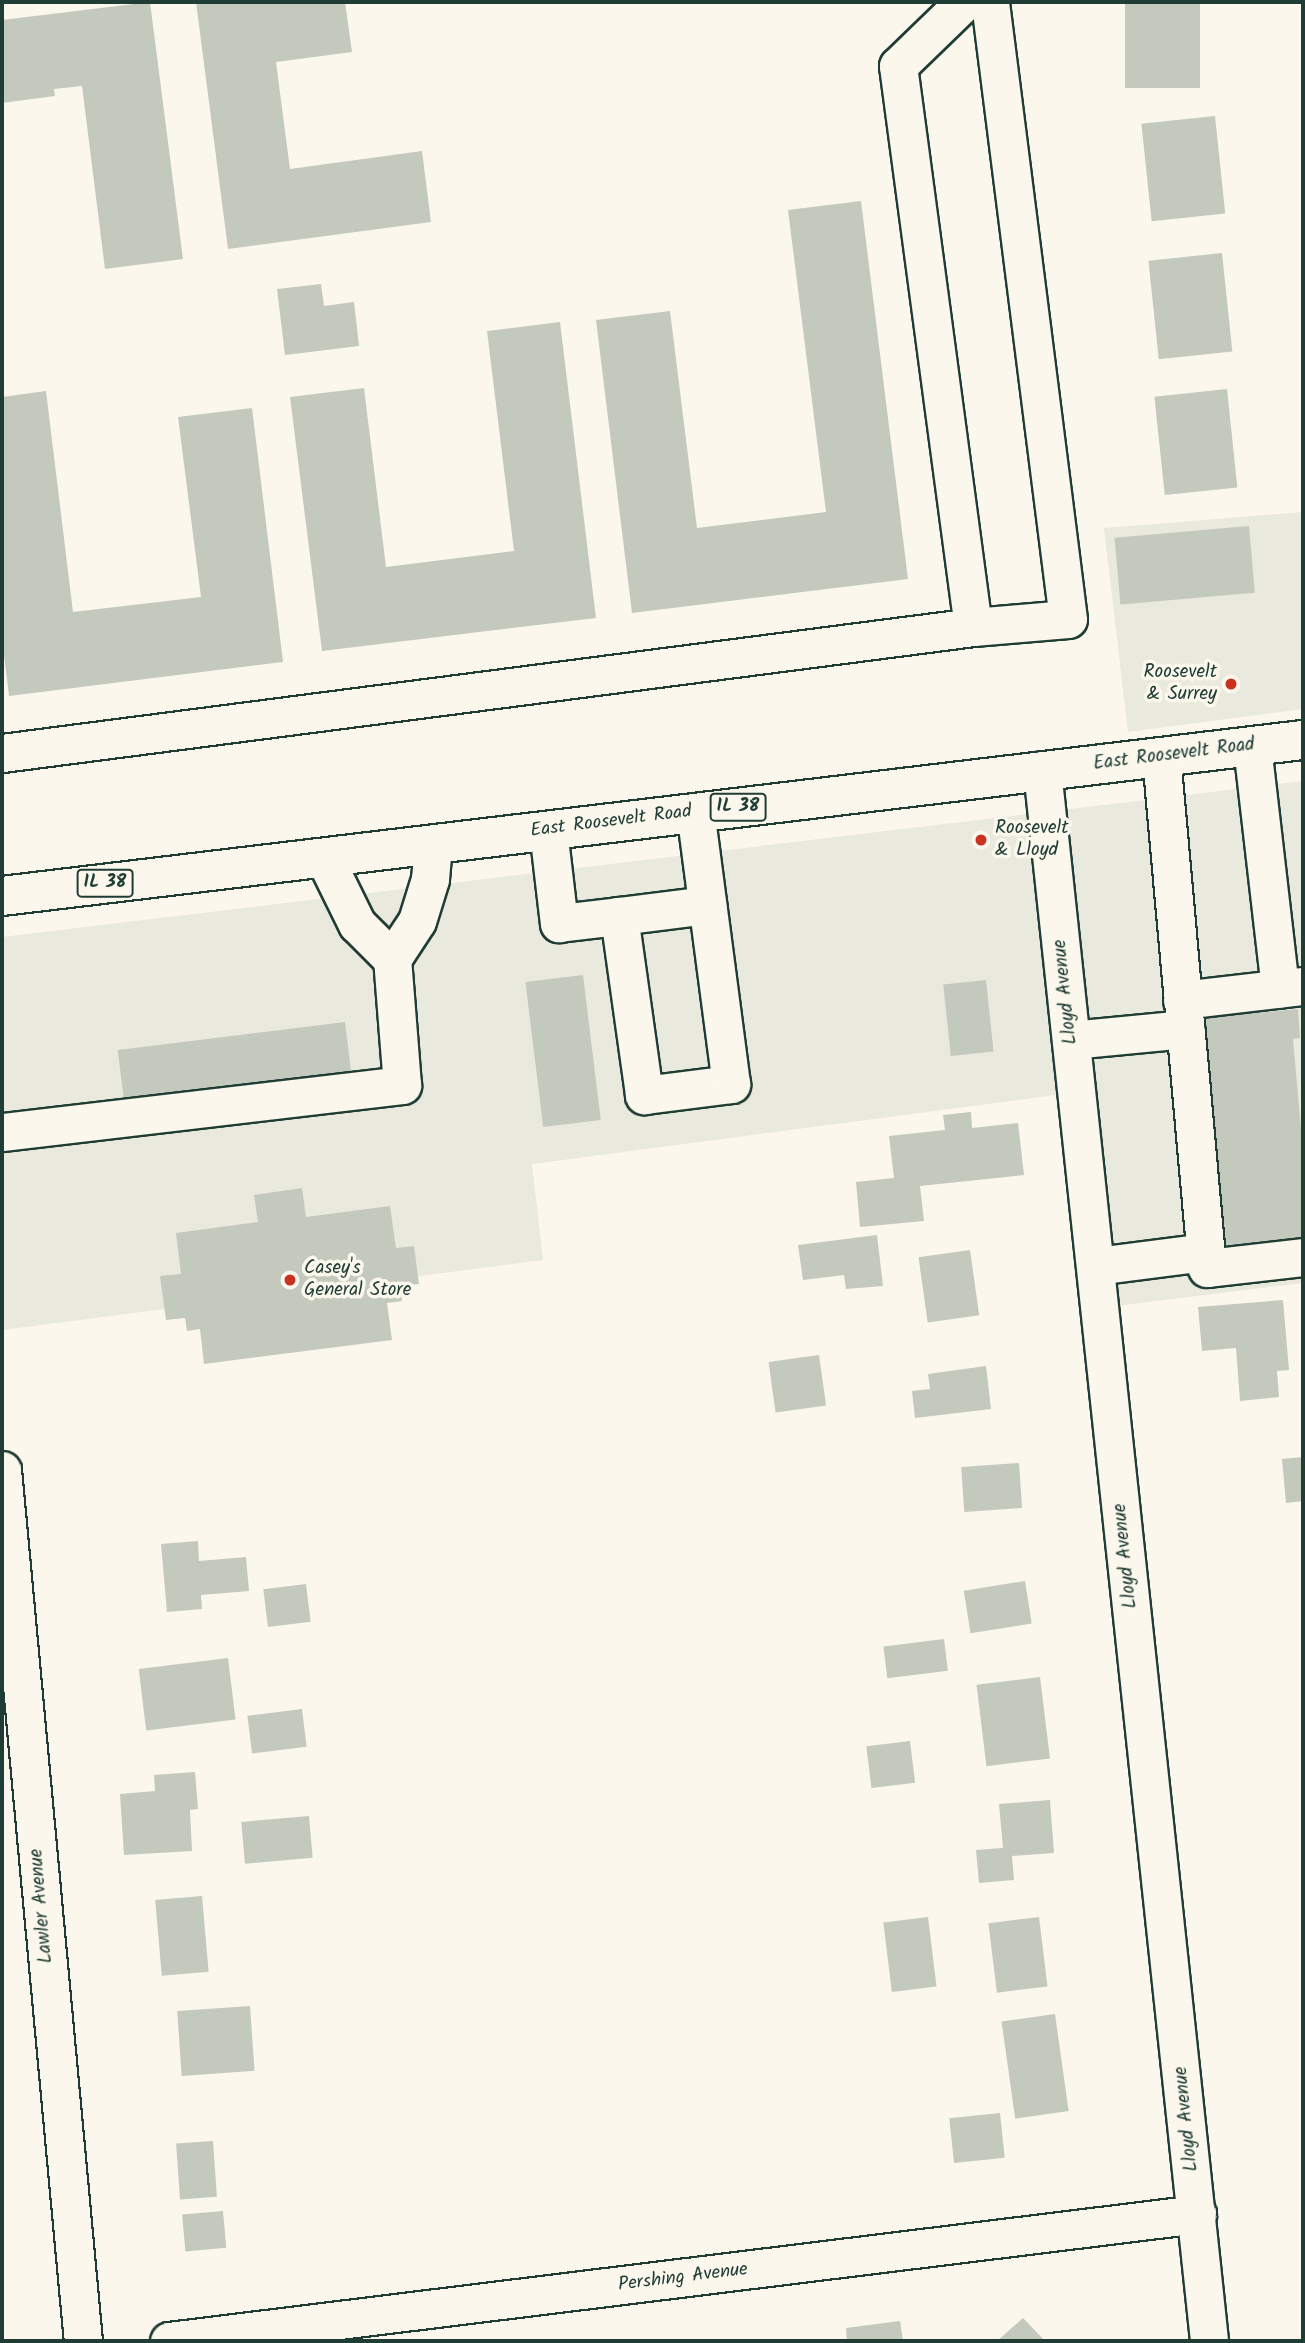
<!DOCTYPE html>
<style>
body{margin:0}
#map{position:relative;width:1305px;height:2343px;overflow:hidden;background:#fbf7ec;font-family:Kalam,sans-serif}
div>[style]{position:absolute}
.built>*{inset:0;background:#eae9de}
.building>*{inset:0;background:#c4c9be;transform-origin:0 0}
.roads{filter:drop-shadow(2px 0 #1f3d34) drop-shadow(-2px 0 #1f3d34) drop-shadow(0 2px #1f3d34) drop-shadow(0 -2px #1f3d34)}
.minor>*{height:37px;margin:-18.5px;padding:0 18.5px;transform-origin:18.5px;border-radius:18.5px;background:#fbf7ec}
.major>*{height:38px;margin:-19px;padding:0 19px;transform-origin:19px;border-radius:19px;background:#fbf7ec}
.dots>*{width:19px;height:19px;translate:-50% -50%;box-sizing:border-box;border:4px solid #fbf7ec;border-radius:50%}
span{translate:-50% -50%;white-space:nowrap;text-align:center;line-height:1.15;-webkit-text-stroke:7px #fbf7ec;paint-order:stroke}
.shield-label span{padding:2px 5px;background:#fbf7ec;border:2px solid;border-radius:5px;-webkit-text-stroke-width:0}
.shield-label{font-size:18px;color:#1f3d34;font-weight:700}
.poi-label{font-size:19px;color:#1f3d34}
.right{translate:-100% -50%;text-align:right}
.left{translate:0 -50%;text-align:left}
.street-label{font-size:19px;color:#1f3d34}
.frame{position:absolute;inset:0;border:4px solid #1f3d34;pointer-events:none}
</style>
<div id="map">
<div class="built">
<div style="clip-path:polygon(1303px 512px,1303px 709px,1128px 732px,1104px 528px)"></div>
<div style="clip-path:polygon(1303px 781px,1303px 1283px,1116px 1306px,1093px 1090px,532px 1164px,543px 1260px,2px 1330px,2px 937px)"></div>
</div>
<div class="building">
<div style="clip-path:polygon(150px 2px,183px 259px,105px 269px,82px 86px,54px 89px,55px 96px,2px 103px,2px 20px)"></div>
<div style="clip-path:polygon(196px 2px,345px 2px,352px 52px,276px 62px,290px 169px,422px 151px,431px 222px,228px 249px)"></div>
<div style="left:1125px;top:2px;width:75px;height:86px"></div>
<div style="left:1215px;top:116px;width:98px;height:74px;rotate:84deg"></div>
<div style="clip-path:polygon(861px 201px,908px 579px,632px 613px,596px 320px,670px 311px,697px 528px,826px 512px,788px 210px)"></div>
<div style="left:1222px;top:253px;width:99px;height:74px;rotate:84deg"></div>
<div style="clip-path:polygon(321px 284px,324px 306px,354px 302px,359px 346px,285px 355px,277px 289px)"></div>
<div style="clip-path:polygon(560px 322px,596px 618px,322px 651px,290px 397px,364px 388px,386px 567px,514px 551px,487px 331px)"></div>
<div style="left:1227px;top:389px;width:99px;height:73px;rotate:84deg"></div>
<div style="clip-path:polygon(46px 391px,73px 612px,201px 597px,178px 417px,252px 408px,283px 662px,9px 696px,2px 639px,2px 397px)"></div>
<div style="left:1249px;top:526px;width:67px;height:135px;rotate:85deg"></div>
<div style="left:583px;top:975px;width:146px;height:58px;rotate:83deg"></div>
<div style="left:986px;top:980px;width:72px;height:43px;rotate:84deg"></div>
<div style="clip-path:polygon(1298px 1009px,1300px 1038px,1293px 1039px,1303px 1151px,1303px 1245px,1224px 1253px,1206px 1049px,1194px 1019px)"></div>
<div style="left:345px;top:1022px;width:64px;height:229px;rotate:83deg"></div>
<div style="clip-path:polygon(971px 1112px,972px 1128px,1018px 1123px,1024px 1175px,920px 1186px,924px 1221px,860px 1227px,856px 1182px,894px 1178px,889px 1136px,945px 1130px,943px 1115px)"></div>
<div style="clip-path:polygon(302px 1188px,306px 1217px,390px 1206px,396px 1248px,414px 1246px,419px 1284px,400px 1286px,402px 1301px,387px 1303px,392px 1340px,204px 1364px,200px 1329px,187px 1331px,185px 1318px,166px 1320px,160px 1276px,181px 1274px,176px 1233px,258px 1222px,254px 1195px)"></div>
<div style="clip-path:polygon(877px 1235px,883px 1286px,846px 1289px,844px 1275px,803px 1280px,798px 1245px)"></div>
<div style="left:970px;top:1250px;width:66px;height:52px;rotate:82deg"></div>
<div style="clip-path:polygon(1283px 1300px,1289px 1370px,1277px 1371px,1279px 1397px,1240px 1401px,1236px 1348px,1202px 1351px,1198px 1307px)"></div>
<div style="left:819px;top:1355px;width:51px;height:51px;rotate:82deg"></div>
<div style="clip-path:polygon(986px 1366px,991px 1409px,915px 1418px,912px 1391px,930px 1389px,928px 1374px)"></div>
<div style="clip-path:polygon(1303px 1457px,1303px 1501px,1286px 1503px,1282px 1459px)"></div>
<div style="left:1019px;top:1463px;width:45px;height:58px;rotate:86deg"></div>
<div style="clip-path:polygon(198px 1541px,199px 1561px,246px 1557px,249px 1591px,201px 1595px,202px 1609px,167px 1612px,161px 1544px)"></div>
<div style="left:1025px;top:1581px;width:43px;height:62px;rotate:81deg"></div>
<div style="left:306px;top:1584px;width:38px;height:43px;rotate:83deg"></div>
<div style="left:944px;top:1639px;width:32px;height:61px;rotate:83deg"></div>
<div style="left:228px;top:1658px;width:62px;height:90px;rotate:83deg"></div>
<div style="left:1040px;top:1677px;width:82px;height:64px;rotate:83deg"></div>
<div style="left:302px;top:1709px;width:38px;height:55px;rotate:83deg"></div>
<div style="left:910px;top:1741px;width:42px;height:44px;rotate:83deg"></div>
<div style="clip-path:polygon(195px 1772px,198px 1809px,190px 1810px,192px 1851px,124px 1855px,120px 1794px,155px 1791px,154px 1775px)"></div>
<div style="clip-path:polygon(1050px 1800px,1054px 1853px,1012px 1856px,1014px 1880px,979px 1883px,976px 1850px,1003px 1848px,999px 1804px)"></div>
<div style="left:309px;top:1816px;width:42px;height:68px;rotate:85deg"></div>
<div style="left:202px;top:1896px;width:76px;height:47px;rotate:85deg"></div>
<div style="left:928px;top:1917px;width:70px;height:45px;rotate:83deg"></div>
<div style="left:1039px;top:1917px;width:70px;height:51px;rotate:83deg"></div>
<div style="left:250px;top:2006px;width:65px;height:73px;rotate:86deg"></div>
<div style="left:1055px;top:2014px;width:98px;height:54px;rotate:82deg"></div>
<div style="left:1000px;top:2113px;width:45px;height:51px;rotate:84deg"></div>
<div style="left:213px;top:2141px;width:56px;height:37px;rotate:86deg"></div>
<div style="left:223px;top:2211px;width:37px;height:41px;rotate:85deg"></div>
<div style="clip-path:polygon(1023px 2318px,1045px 2341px,997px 2341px)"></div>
<div style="clip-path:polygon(900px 2321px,903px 2341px,847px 2341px,846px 2328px)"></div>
</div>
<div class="roads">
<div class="minor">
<div style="left:973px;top:627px;width:95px;rotate:-4.8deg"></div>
<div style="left:1068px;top:619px;width:622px;rotate:-97.21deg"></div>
<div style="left:1252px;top:746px;width:244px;rotate:83.4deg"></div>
<div style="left:2px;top:753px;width:979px;rotate:-7.39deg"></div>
<div style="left:973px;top:627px;width:566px;rotate:-97.61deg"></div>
<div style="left:898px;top:66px;width:92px;rotate:-44.1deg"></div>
<div style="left:1161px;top:756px;width:514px;rotate:84.87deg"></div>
<div style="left:1207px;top:1268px;width:97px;rotate:-6.5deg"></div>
<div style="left:1042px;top:770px;width:1580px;rotate:83.93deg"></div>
<div style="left:548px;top:830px;width:94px;rotate:83.3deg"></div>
<div style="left:559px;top:923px;width:60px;rotate:-6.7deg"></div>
<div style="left:619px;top:916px;width:181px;rotate:82deg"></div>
<div style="left:644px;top:1095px;width:88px;rotate:-7.2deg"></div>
<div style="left:731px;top:1084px;width:274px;rotate:-97.5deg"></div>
<div style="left:324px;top:857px;width:75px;rotate:63.8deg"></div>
<div style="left:357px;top:924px;width:49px;rotate:45deg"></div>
<div style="left:619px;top:916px;width:89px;rotate:-7.1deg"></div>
<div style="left:1182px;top:1000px;width:122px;rotate:-6.6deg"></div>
<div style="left:1071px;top:1040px;width:115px;rotate:-5.5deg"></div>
<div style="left:2px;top:1132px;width:403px;rotate:-6.7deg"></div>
<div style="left:402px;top:1085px;width:126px;rotate:-94.5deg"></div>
<div style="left:392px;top:959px;width:45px;rotate:-56.7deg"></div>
<div style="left:417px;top:921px;width:44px;rotate:-72.8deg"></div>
<div style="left:430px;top:879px;width:35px;rotate:-85deg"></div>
<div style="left:1096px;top:1266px;width:110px;rotate:-7.3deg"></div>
<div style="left:2px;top:1470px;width:875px;rotate:84.69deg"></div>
<div style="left:169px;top:2341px;width:1036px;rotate:-7.04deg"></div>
</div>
<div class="major">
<div style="left:2px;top:896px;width:1310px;rotate:-6.84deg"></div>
</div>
</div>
<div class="dots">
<div style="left:1231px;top:684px;background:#c8321e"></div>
<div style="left:981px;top:840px;background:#c8321e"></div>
<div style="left:290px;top:1280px;background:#c8321e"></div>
</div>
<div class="shield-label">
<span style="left:738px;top:807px">IL 38</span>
<span style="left:105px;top:883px">IL 38</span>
</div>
<div class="poi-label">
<span class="right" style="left:1217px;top:684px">Roosevelt<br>&amp; Surrey</span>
<span class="left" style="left:995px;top:840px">Roosevelt<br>&amp; Lloyd</span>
<span class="left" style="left:304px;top:1280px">Casey's<br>General Store</span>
</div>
<div class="street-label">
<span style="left:1174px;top:755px;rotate:-7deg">East Roosevelt Road</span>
<span style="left:611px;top:822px;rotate:-7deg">East Roosevelt Road</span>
<span style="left:1066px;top:992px;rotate:-96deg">Lloyd Avenue</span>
<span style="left:1126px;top:1556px;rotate:-96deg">Lloyd Avenue</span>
<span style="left:42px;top:1906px;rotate:-95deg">Lawler Avenue</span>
<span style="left:1187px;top:2119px;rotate:-96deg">Lloyd Avenue</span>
<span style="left:683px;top:2278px;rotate:-7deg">Pershing Avenue</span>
</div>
<div class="frame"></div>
</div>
